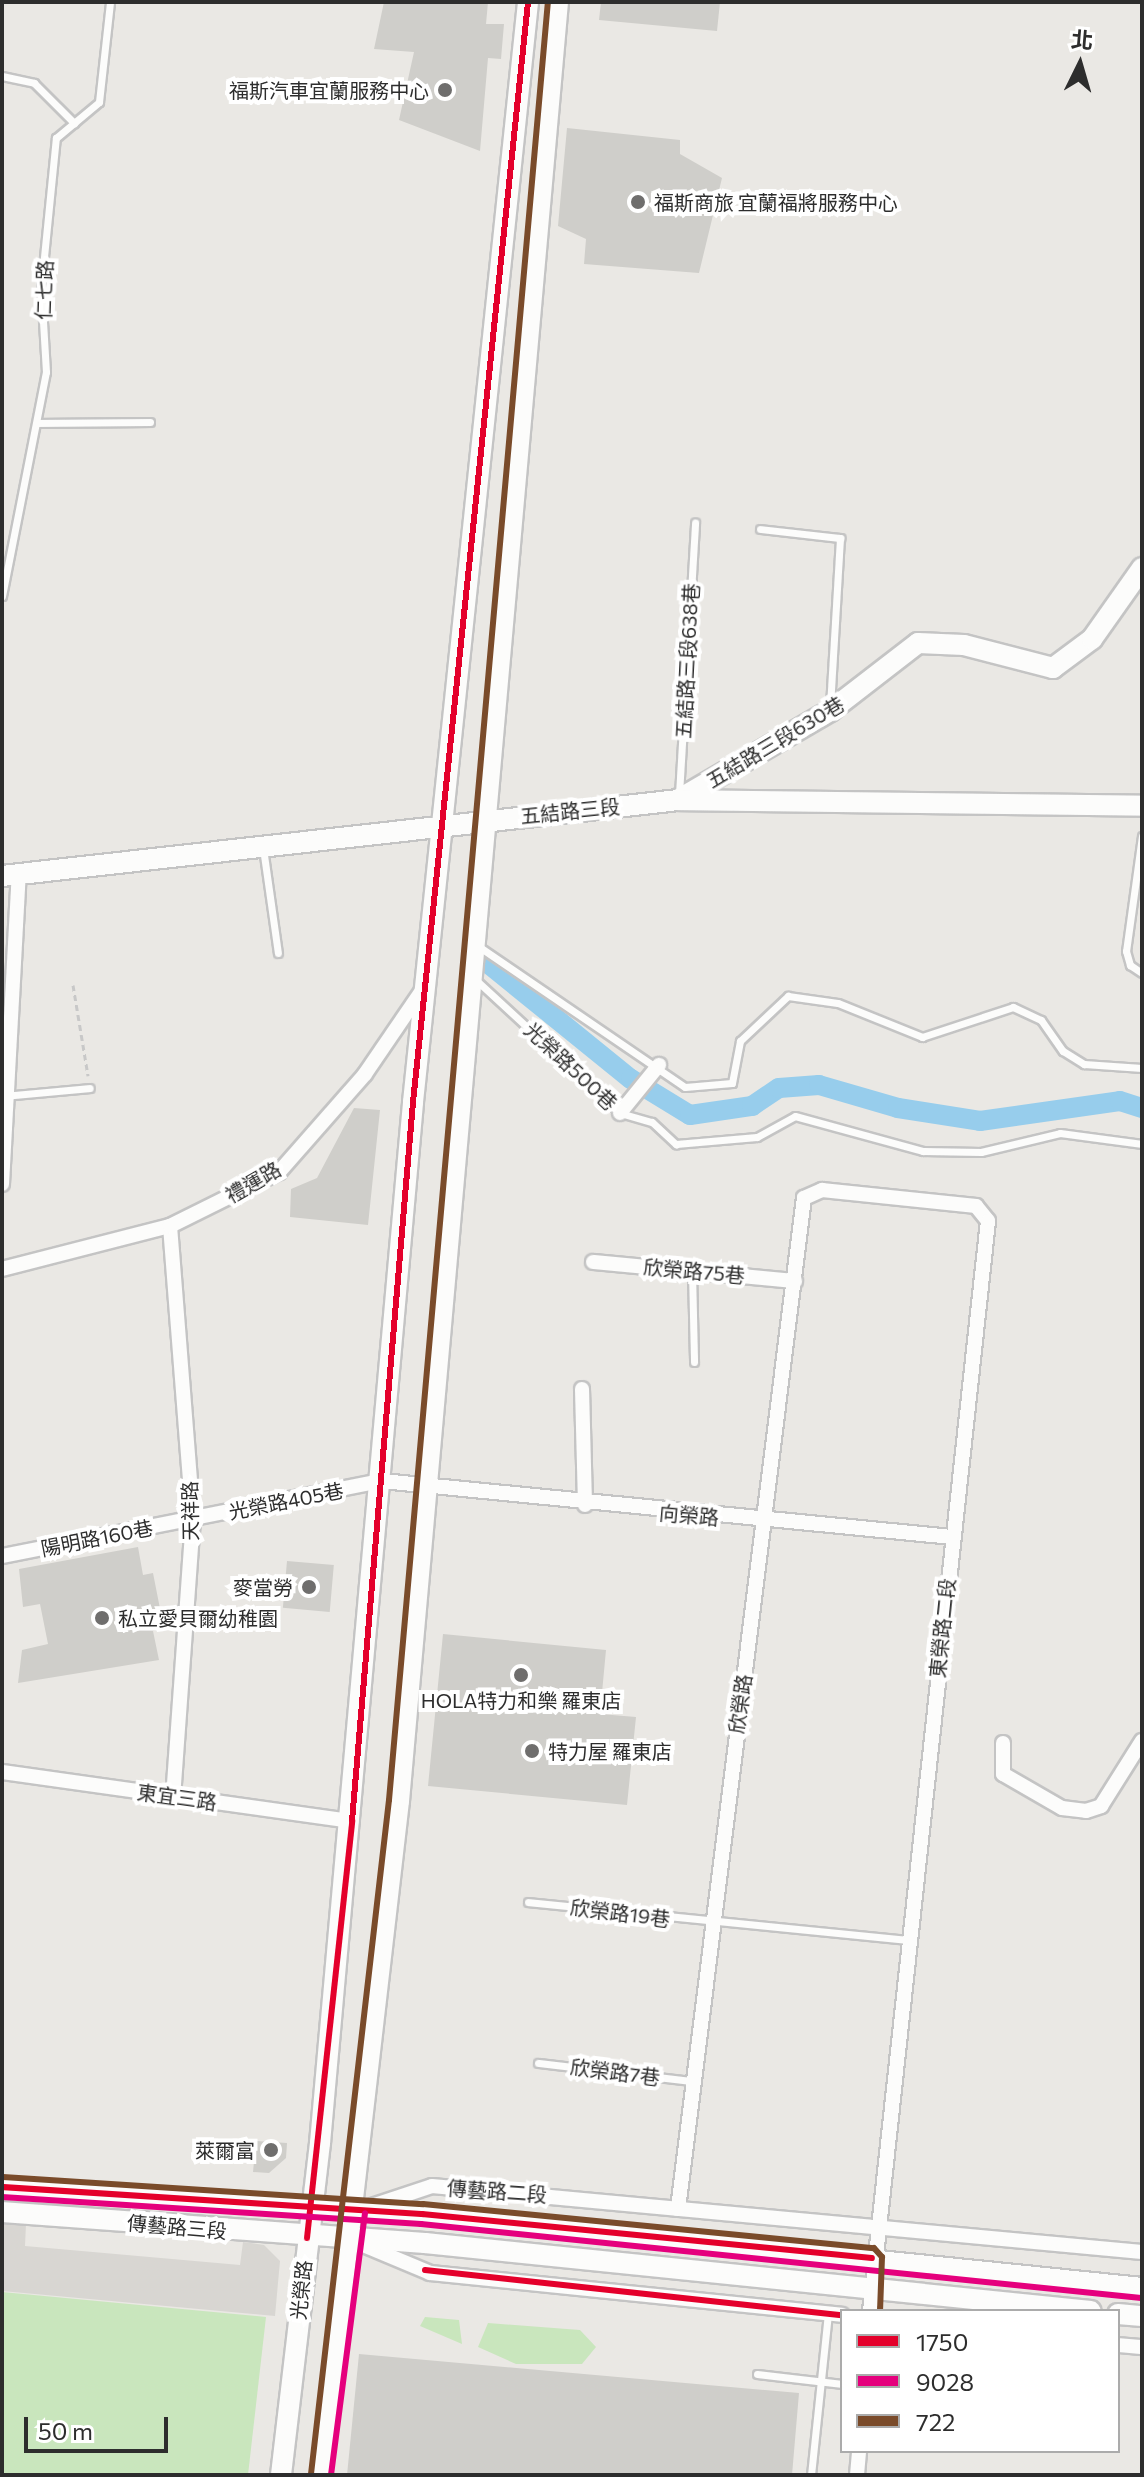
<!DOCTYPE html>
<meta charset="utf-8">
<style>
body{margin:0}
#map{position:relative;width:1144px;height:2477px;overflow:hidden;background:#eae8e4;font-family:Commissioner,"Noto Sans TC",sans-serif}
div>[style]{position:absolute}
.green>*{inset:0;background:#c9e6bd}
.plaza>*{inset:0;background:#d8d6d2}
.canal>*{height:20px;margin:-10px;padding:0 10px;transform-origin:10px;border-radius:10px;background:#97cdec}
.building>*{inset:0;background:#cfceca;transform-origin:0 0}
.path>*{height:3px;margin-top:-1.5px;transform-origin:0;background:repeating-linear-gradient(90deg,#c8c8c8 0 6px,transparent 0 10px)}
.roads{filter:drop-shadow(2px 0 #c4c4c4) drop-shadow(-2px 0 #c4c4c4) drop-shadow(0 2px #c4c4c4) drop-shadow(0 -2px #c4c4c4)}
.lane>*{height:7px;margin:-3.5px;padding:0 3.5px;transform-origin:3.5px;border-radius:3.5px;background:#fcfcfb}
.street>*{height:14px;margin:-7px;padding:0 7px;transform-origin:7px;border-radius:7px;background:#fcfcfb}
.secondary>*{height:20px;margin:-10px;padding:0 10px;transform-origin:10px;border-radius:10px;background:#fcfcfb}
.bus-1>*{height:6px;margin:-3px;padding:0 3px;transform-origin:3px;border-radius:3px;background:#e4002b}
.bus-2>*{height:6px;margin:-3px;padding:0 3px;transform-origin:3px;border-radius:3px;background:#e5007d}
.bus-3>*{height:6px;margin:-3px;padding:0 3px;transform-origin:3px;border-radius:3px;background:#7a4b2a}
.dots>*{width:22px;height:22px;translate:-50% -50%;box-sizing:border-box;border:4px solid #fff;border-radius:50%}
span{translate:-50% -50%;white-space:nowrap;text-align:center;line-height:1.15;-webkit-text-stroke:8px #fff;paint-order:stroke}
.poi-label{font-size:20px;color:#2d2d2d}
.right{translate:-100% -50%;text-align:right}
.left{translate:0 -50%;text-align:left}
.street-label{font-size:20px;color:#2d2d2d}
.frame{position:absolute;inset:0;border:4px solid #2d2d2d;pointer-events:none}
.legend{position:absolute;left:840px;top:2309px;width:280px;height:144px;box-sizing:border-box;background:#fff;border:2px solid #ababab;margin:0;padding:10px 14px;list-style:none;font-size:24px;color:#2d2d2d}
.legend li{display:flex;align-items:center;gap:16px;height:40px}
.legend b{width:40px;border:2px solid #ababab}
.north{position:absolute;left:1040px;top:24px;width:80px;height:80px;-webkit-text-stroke:6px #fff;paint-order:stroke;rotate:5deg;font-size:22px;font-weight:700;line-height:32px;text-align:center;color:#2d2d2d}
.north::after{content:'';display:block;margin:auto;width:28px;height:36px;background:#2d2d2d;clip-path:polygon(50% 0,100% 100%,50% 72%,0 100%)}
.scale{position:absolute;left:24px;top:2417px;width:144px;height:36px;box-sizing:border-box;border:4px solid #2d2d2d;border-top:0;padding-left:10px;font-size:24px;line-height:28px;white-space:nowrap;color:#2d2d2d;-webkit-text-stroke:6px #fff;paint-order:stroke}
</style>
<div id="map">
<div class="green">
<div style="clip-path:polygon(2px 2292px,266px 2317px,248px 2475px,2px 2475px)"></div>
<div style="clip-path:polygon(425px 2317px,459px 2320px,462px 2344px,420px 2326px)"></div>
<div style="clip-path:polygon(488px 2323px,580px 2330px,596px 2347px,582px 2364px,516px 2364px,478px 2347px)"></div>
</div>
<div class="plaza">
<div style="clip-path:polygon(2px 2223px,26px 2224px,25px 2246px,240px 2265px,243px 2242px,264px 2245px,280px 2261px,275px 2316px,2px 2291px)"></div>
</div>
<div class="canal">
<div style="left:490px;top:965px;width:181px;rotate:39deg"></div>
<div style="left:631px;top:1079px;width:69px;rotate:31.4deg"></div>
<div style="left:690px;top:1115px;width:63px;rotate:-8.3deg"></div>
<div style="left:752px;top:1106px;width:32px;rotate:-34deg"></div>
<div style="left:779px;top:1088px;width:40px;rotate:-4.3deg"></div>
<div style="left:819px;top:1085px;width:82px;rotate:16.2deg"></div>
<div style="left:898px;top:1108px;width:83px;rotate:9deg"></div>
<div style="left:980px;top:1121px;width:141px;rotate:-8.1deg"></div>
<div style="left:1120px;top:1101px;width:23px;rotate:18deg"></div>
</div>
<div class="building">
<div style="clip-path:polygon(384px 2px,488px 2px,486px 24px,504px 24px,501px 59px,488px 58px,480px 151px,399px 120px,414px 52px,374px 49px)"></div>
<div style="clip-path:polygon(601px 2px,720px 2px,717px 31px,599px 20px)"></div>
<div style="clip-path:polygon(567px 128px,680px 140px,680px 154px,722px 178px,699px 273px,584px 264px,586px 239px,558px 226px)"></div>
<div style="clip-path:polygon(354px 1108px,380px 1110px,368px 1225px,290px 1217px,291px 1189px,317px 1178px)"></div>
<div style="clip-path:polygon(138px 1547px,143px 1575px,153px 1573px,164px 1629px,153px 1631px,159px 1660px,18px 1683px,22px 1650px,48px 1644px,40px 1604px,23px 1607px,19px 1569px)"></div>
<div style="left:287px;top:1561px;width:47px;height:47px;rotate:5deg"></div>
<div style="clip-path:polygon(443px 1634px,606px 1650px,600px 1714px,636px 1717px,627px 1805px,428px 1786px)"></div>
<div style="clip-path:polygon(256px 2141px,287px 2143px,286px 2158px,269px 2173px,253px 2172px)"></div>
<div style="clip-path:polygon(359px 2354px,799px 2393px,792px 2475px,347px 2475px)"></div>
</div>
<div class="path">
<div style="left:73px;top:985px;width:92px;rotate:80.6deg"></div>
</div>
<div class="roads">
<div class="lane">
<div style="left:2px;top:76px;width:33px;rotate:12deg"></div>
<div style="left:34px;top:83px;width:57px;rotate:45deg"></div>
<div style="left:37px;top:423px;width:113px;rotate:-0.5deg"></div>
<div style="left:760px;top:529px;width:81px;rotate:6.4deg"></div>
<div style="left:840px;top:538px;width:167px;rotate:93.4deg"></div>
<div style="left:2px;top:596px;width:228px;rotate:-78.9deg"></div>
<div style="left:46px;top:372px;width:85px;rotate:-93.4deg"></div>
<div style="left:41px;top:287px;width:150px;rotate:-84.3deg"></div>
<div style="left:56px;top:138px;width:56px;rotate:-39.9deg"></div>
<div style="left:99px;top:102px;width:101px;rotate:-83.7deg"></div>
<div style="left:679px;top:794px;width:272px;rotate:-86.6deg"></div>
<div style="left:1142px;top:836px;width:116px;rotate:97.9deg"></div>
<div style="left:1126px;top:951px;width:15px;rotate:74deg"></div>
<div style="left:1130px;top:965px;width:14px;rotate:34deg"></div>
<div style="left:263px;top:848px;width:106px;rotate:81.9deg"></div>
<div style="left:478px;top:946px;width:250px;rotate:34.3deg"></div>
<div style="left:685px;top:1087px;width:47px;rotate:-4.9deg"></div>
<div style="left:732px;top:1083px;width:43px;rotate:-79.2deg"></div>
<div style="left:740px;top:1041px;width:66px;rotate:-43.2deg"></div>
<div style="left:788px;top:996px;width:50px;rotate:8deg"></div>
<div style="left:838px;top:1003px;width:91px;rotate:22deg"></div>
<div style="left:922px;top:1037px;width:96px;rotate:-18.2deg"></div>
<div style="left:1013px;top:1007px;width:31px;rotate:25deg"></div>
<div style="left:1041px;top:1020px;width:38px;rotate:55deg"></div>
<div style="left:1063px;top:1051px;width:25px;rotate:32deg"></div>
<div style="left:1084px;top:1064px;width:58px;rotate:3.9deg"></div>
<div style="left:476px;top:980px;width:196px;rotate:42.7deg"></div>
<div style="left:620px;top:1113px;width:33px;rotate:16deg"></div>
<div style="left:652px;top:1122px;width:33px;rotate:43deg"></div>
<div style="left:676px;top:1144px;width:81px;rotate:-4.9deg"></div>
<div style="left:757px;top:1137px;width:43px;rotate:-28.9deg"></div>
<div style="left:795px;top:1116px;width:133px;rotate:15.3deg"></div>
<div style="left:923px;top:1151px;width:58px;rotate:1deg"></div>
<div style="left:981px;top:1152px;width:81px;rotate:-13.5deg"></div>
<div style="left:1060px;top:1133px;width:83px;rotate:7.6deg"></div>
<div style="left:4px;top:1096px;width:86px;rotate:-5.3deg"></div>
<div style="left:692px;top:1271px;width:91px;rotate:88.7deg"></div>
<div style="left:528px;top:1902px;width:381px;rotate:5.7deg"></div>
<div style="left:538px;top:2063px;width:155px;rotate:6.7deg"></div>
<div style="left:757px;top:2374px;width:86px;rotate:6.7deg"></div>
<div style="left:811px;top:2475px;width:162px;rotate:-84deg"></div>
</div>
<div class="street">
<div style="left:620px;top:1113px;width:62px;rotate:-50.9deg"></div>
<div style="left:2px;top:1184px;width:310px;rotate:-86.9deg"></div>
<div style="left:170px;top:1226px;width:294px;rotate:85.5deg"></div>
<div style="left:193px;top:1519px;width:278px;rotate:94.1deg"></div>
<div style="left:593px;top:1262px;width:203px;rotate:5.4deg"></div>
<div style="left:2px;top:1269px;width:173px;rotate:-14.4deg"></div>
<div style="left:170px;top:1226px;width:122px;rotate:-26.4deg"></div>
<div style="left:279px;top:1172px;width:130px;rotate:-48.7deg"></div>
<div style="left:365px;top:1074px;width:103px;rotate:-55.7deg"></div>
<div style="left:582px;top:1389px;width:116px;rotate:88.5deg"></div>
<div style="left:2px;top:1556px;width:387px;rotate:-11.2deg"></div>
<div style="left:382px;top:1481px;width:573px;rotate:5.61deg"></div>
<div style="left:1003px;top:1743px;width:31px;rotate:90deg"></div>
<div style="left:1003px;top:1774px;width:68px;rotate:30deg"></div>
<div style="left:1062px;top:1808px;width:24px;rotate:7deg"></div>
<div style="left:1086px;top:1811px;width:16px;rotate:-18deg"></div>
<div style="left:1101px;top:1806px;width:77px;rotate:-57.8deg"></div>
<div style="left:2px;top:1772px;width:353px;rotate:8deg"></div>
<div style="left:369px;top:2207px;width:66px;rotate:-18.4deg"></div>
<div style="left:432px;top:2186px;width:713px;rotate:5.31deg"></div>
<div style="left:678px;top:2209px;width:1019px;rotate:-82.9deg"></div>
<div style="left:804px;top:1198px;width:20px;rotate:-24deg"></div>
<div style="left:822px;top:1190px;width:155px;rotate:5.9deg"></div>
<div style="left:976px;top:1206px;width:19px;rotate:51deg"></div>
<div style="left:988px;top:1221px;width:1096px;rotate:96.18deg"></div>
<div style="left:356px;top:2242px;width:80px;rotate:22.7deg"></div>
<div style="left:430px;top:2273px;width:414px;rotate:5.8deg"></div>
<div style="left:1118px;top:2345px;width:24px;rotate:5deg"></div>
<div style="left:857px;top:2475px;width:24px;rotate:-85deg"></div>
</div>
<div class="secondary">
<div style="left:679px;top:799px;width:175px;rotate:-30.2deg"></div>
<div style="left:830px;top:711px;width:111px;rotate:-37.7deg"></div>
<div style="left:918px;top:643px;width:46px;rotate:2.5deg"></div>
<div style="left:964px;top:645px;width:92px;rotate:14.5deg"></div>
<div style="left:1053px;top:668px;width:49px;rotate:-36.6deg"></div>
<div style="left:1092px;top:639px;width:87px;rotate:-54.8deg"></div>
<div style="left:2px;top:876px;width:681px;rotate:-6.41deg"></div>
<div style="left:679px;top:800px;width:463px;rotate:0.7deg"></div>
<div style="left:2px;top:2187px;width:421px;rotate:3.7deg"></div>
<div style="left:422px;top:2214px;width:724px;rotate:5.87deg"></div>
<div style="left:2px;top:2212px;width:424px;rotate:4.2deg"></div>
<div style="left:425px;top:2243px;width:669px;rotate:5.83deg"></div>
<div style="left:1118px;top:2314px;width:24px;rotate:5deg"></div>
<div style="left:281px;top:2475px;width:334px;rotate:-83.3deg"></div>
<div style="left:320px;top:2143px;width:1045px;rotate:-84.89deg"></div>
<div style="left:413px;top:1102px;width:1106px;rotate:-84.03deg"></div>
<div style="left:321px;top:2475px;width:678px;rotate:-83.4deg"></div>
<div style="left:399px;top:1801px;width:1806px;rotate:-84.95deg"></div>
</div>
</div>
<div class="bus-1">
<div style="left:2px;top:2187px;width:421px;rotate:3.7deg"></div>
<div style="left:422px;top:2214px;width:452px;rotate:5.6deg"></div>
<div style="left:307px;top:2238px;width:419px;rotate:-83.8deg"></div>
<div style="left:352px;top:1821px;width:722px;rotate:-85.15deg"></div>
<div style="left:413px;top:1102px;width:1106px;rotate:-84.03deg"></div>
<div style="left:425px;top:2270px;width:419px;rotate:6.2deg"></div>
</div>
<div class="bus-2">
<div style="left:2px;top:2197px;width:420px;rotate:3.7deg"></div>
<div style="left:421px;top:2224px;width:724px;rotate:5.87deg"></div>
<div style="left:331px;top:2475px;width:264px;rotate:-82.6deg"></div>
</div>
<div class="bus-3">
<div style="left:3px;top:2177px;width:421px;rotate:3.7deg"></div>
<div style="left:423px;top:2204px;width:453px;rotate:5.6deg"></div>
<div style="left:874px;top:2248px;width:12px;rotate:48deg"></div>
<div style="left:882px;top:2257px;width:54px;rotate:92.1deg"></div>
<div style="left:311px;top:2474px;width:678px;rotate:-83.4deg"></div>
<div style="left:389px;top:1800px;width:1805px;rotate:-84.95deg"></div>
</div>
<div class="dots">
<div style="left:445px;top:90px;background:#6f6e6d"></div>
<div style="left:638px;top:202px;background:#6f6e6d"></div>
<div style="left:309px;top:1587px;background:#6f6e6d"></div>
<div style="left:102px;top:1618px;background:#6f6e6d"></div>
<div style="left:521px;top:1675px;background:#6f6e6d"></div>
<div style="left:532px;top:1751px;background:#6f6e6d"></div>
<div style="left:271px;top:2150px;background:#6f6e6d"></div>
</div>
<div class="poi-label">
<span class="right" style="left:429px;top:90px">福斯汽車宜蘭服務中心</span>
<span class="left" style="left:654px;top:202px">福斯商旅 宜蘭福將服務中心</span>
<span class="right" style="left:293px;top:1587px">麥當勞</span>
<span class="left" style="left:118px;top:1618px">私立愛貝爾幼稚園</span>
<span style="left:521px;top:1700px">HOLA特力和樂 羅東店</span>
<span class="left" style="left:548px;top:1751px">特力屋 羅東店</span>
<span class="right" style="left:255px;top:2150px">萊爾富</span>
</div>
<div class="street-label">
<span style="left:44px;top:290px;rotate:-88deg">仁七路</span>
<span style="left:687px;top:661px;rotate:-87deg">五結路三段638巷</span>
<span style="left:775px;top:742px;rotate:-31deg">五結路三段630巷</span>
<span style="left:570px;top:811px;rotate:-6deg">五結路三段</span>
<span style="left:571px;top:1066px;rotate:43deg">光榮路500巷</span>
<span style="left:253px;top:1182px;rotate:-30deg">禮運路</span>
<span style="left:694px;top:1271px;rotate:5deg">欣榮路75巷</span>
<span style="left:286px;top:1501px;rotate:-11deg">光榮路405巷</span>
<span style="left:190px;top:1511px;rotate:-91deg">天祥路</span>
<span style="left:689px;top:1515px;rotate:5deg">向榮路</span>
<span style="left:97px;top:1538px;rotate:-11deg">陽明路160巷</span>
<span style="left:942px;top:1628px;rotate:-84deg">東榮路二段</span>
<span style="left:740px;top:1704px;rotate:-82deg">欣榮路</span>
<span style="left:177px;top:1797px;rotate:8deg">東宜三路</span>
<span style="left:620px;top:1913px;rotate:7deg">欣榮路19巷</span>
<span style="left:615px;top:2072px;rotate:7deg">欣榮路7巷</span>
<span style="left:497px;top:2191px;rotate:4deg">傳藝路二段</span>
<span style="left:177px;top:2227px;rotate:5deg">傳藝路三段</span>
<span style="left:301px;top:2290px;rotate:-84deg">光榮路</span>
</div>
<div class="frame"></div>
<ul class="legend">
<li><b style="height:10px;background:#e4002b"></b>1750</li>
<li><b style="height:10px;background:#e5007d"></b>9028</li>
<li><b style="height:10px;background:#7a4b2a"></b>722</li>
</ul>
<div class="north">北</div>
<div class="scale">50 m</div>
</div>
